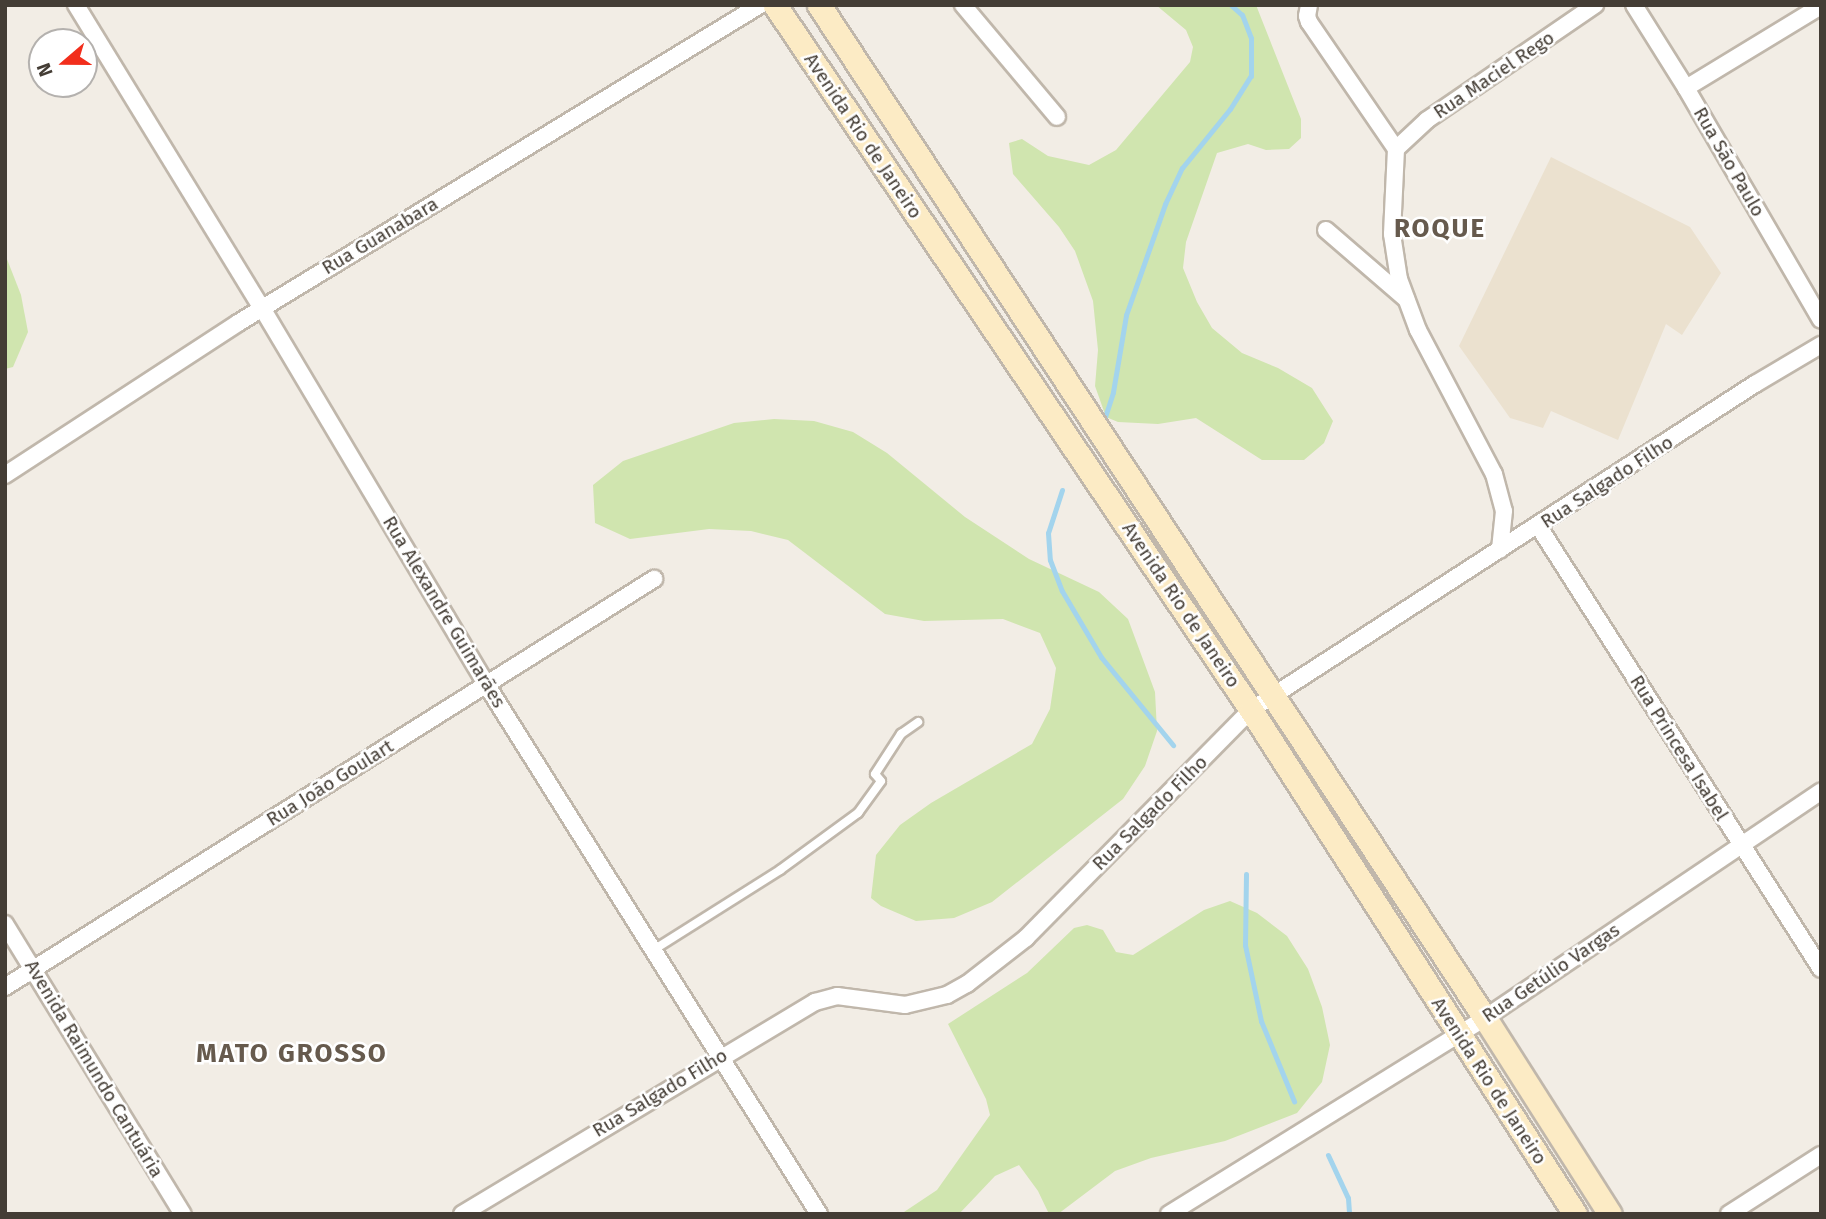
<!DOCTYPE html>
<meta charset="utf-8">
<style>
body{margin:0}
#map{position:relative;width:1826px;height:1219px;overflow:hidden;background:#f2ede5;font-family:"Fira Sans",sans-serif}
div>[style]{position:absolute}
.education>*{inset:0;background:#ebe1cf}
.green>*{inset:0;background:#d0e5af}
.stream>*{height:5px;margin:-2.5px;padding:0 2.5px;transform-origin:2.5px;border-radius:2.5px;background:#a3d4ed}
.roads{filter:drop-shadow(2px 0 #c0b7ab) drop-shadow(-2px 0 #c0b7ab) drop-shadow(0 2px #c0b7ab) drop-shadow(0 -2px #c0b7ab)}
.lane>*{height:8px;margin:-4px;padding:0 4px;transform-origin:4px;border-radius:4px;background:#fff}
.street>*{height:16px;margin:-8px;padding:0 8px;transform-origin:8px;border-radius:8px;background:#fff}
.secondary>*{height:23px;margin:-11.5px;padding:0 11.5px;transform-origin:11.5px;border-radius:11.5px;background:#fcebc5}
span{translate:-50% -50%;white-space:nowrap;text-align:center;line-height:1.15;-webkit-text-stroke:5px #fff;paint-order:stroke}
.street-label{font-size:19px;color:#443d35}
.district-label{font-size:26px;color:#665a4d;font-weight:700;letter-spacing:2px}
.frame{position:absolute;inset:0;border:7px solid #443d35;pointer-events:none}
.north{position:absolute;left:28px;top:28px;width:70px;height:70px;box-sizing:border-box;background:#fff;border:2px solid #b4b1ae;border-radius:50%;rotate:250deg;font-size:19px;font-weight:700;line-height:28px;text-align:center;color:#443d35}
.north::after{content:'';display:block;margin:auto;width:24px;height:32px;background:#f22e1c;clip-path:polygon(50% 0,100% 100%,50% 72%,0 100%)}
</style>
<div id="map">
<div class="education">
<div style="clip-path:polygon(1551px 157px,1690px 227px,1721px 273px,1682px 335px,1666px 324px,1618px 440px,1551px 411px,1543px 428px,1510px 418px,1459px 346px)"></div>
</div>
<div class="green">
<div style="clip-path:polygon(1156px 5px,1256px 5px,1301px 119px,1301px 138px,1289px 149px,1266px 150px,1248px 144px,1217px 153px,1186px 242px,1183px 268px,1197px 302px,1212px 328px,1242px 353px,1278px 368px,1312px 388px,1333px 421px,1324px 443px,1304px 460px,1262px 460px,1196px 418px,1158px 424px,1118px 422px,1106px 417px,1095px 386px,1098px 350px,1093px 301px,1075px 251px,1059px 227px,1013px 174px,1009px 143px,1022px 139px,1048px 156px,1089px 165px,1116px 150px,1190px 62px,1193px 47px,1186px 30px)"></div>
<div style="clip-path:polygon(5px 254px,21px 295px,28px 332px,13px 367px,5px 369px)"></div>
<div style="clip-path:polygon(774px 419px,814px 421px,853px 432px,887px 453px,965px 517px,1029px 559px,1099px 592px,1128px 619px,1155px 692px,1157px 731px,1145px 766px,1123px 799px,992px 902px,954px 918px,916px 921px,881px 906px,871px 898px,876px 855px,900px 825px,931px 803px,1032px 744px,1050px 709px,1056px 668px,1040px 633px,1003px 619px,924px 621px,885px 614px,788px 540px,751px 531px,709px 529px,630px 539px,595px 523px,593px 485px,623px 461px,734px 423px)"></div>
<div style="clip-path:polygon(1230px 901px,1257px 913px,1287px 936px,1308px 969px,1322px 1007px,1330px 1045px,1322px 1082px,1297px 1113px,1225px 1141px,1151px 1158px,1115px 1171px,1058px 1214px,1049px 1214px,1038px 1191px,1019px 1165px,995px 1176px,959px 1214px,901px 1214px,937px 1190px,990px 1115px,986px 1099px,948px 1024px,1027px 973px,1074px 928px,1087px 925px,1103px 930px,1116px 952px,1133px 955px,1204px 910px)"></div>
</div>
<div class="stream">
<div style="left:1104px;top:420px;width:29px;rotate:-72deg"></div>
<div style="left:1113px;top:392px;width:78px;rotate:-80.4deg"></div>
<div style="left:1126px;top:315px;width:118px;rotate:-70.6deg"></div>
<div style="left:1165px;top:204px;width:40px;rotate:-65deg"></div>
<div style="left:1182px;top:168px;width:76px;rotate:-50.9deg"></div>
<div style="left:1230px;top:109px;width:39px;rotate:-58deg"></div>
<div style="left:1251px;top:76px;width:38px;rotate:-90deg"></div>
<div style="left:1251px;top:38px;width:25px;rotate:-111deg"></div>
<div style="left:1242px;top:15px;width:15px;rotate:-138deg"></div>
<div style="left:1062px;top:490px;width:45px;rotate:108deg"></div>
<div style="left:1048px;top:533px;width:27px;rotate:86deg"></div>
<div style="left:1050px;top:560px;width:33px;rotate:69deg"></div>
<div style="left:1062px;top:591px;width:77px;rotate:59.4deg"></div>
<div style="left:1101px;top:657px;width:114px;rotate:50.7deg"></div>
<div style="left:1246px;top:874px;width:71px;rotate:90.8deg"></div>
<div style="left:1245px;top:945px;width:78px;rotate:78.1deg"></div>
<div style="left:1261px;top:1021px;width:87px;rotate:67.6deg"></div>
<div style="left:1328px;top:1155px;width:47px;rotate:65.1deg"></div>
<div style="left:1348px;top:1198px;width:16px;rotate:86deg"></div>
</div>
<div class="roads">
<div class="lane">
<div style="left:655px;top:949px;width:148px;rotate:-32.3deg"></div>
<div style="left:780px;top:870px;width:97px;rotate:-36.2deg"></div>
<div style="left:858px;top:813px;width:39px;rotate:-54deg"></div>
<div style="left:881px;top:781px;width:9px;rotate:-131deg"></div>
<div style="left:875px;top:774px;width:48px;rotate:-57deg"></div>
<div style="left:901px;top:734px;width:21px;rotate:-35deg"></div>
</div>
<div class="street">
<div style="left:76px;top:5px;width:356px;rotate:58.5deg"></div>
<div style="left:262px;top:308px;width:438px;rotate:59.2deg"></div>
<div style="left:486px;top:684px;width:626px;rotate:57.86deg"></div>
<div style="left:963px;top:5px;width:146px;rotate:50deg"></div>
<div style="left:1309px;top:5px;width:11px;rotate:100deg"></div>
<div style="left:1307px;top:16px;width:6px;rotate:72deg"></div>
<div style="left:1309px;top:22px;width:154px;rotate:55.6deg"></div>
<div style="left:1634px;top:5px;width:98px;rotate:57.9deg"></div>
<div style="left:1686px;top:88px;width:268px;rotate:59.8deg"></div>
<div style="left:1686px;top:88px;width:158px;rotate:-31.3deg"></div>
<div style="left:1396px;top:149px;width:85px;rotate:92.7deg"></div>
<div style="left:1392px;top:234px;width:46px;rotate:81.2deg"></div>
<div style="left:1399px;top:279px;width:54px;rotate:69.6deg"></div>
<div style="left:1418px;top:330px;width:163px;rotate:62.2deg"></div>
<div style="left:1494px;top:474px;width:38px;rotate:75deg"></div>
<div style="left:1504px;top:511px;width:39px;rotate:96deg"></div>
<div style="left:1396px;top:149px;width:42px;rotate:-43.1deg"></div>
<div style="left:1427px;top:120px;width:204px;rotate:-34.4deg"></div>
<div style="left:1326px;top:230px;width:106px;rotate:40.8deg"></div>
<div style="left:5px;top:475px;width:278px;rotate:-33.1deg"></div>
<div style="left:238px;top:323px;width:611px;rotate:-31.35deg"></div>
<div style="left:1539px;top:527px;width:524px;rotate:57.46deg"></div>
<div style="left:5px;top:924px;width:340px;rotate:58.5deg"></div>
<div style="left:5px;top:987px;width:767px;rotate:-32.16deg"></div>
<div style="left:462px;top:1214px;width:412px;rotate:-31deg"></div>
<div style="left:815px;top:1002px;width:23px;rotate:-15deg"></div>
<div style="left:837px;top:996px;width:69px;rotate:7.5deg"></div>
<div style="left:905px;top:1005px;width:43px;rotate:-13.4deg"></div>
<div style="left:947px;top:995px;width:23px;rotate:-29deg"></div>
<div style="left:967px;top:984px;width:75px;rotate:-37.9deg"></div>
<div style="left:1026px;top:938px;width:320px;rotate:-45.4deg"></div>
<div style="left:1251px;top:710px;width:600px;rotate:-32.9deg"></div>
<div style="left:1755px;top:384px;width:77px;rotate:-30.6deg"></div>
<div style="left:1169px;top:1214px;width:372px;rotate:-31.8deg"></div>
<div style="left:1485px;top:1018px;width:405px;rotate:-34deg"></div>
<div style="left:1729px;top:1214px;width:109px;rotate:-32.7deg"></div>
</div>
<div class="secondary">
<div style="left:775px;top:5px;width:851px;rotate:55.97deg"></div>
<div style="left:1251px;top:710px;width:599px;rotate:57.26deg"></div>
<div style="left:819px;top:5px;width:1212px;rotate:56.68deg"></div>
<div style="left:1485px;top:1018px;width:232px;rotate:57.5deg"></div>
</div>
</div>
<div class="street-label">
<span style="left:1494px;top:75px;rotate:-34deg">Rua Maciel Rego</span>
<span style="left:863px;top:136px;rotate:56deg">Avenida Rio de Janeiro</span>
<span style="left:1729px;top:162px;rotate:60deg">Rua São Paulo</span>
<span style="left:380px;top:236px;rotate:-31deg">Rua Guanabara</span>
<span style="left:1607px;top:482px;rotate:-33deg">Rua Salgado Filho</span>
<span style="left:1181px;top:605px;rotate:56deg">Avenida Rio de Janeiro</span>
<span style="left:444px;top:612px;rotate:59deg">Rua Alexandre Guimarães</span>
<span style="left:1679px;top:748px;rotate:58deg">Rua Princesa Isabel</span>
<span style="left:330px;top:783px;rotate:-32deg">Rua João Goulart</span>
<span style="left:1150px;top:813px;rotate:-45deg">Rua Salgado Filho</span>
<span style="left:1551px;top:973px;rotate:-34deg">Rua Getúlio Vargas</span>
<span style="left:94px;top:1069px;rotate:59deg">Avenida Raimundo Cantuária</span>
<span style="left:1489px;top:1081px;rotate:57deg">Avenida Rio de Janeiro</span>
<span style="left:660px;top:1093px;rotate:-31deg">Rua Salgado Filho</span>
</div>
<div class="district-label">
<span style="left:1440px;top:229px">ROQUE</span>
<span style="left:292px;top:1054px">MATO GROSSO</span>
</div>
<div class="frame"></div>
<div class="north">N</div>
</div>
